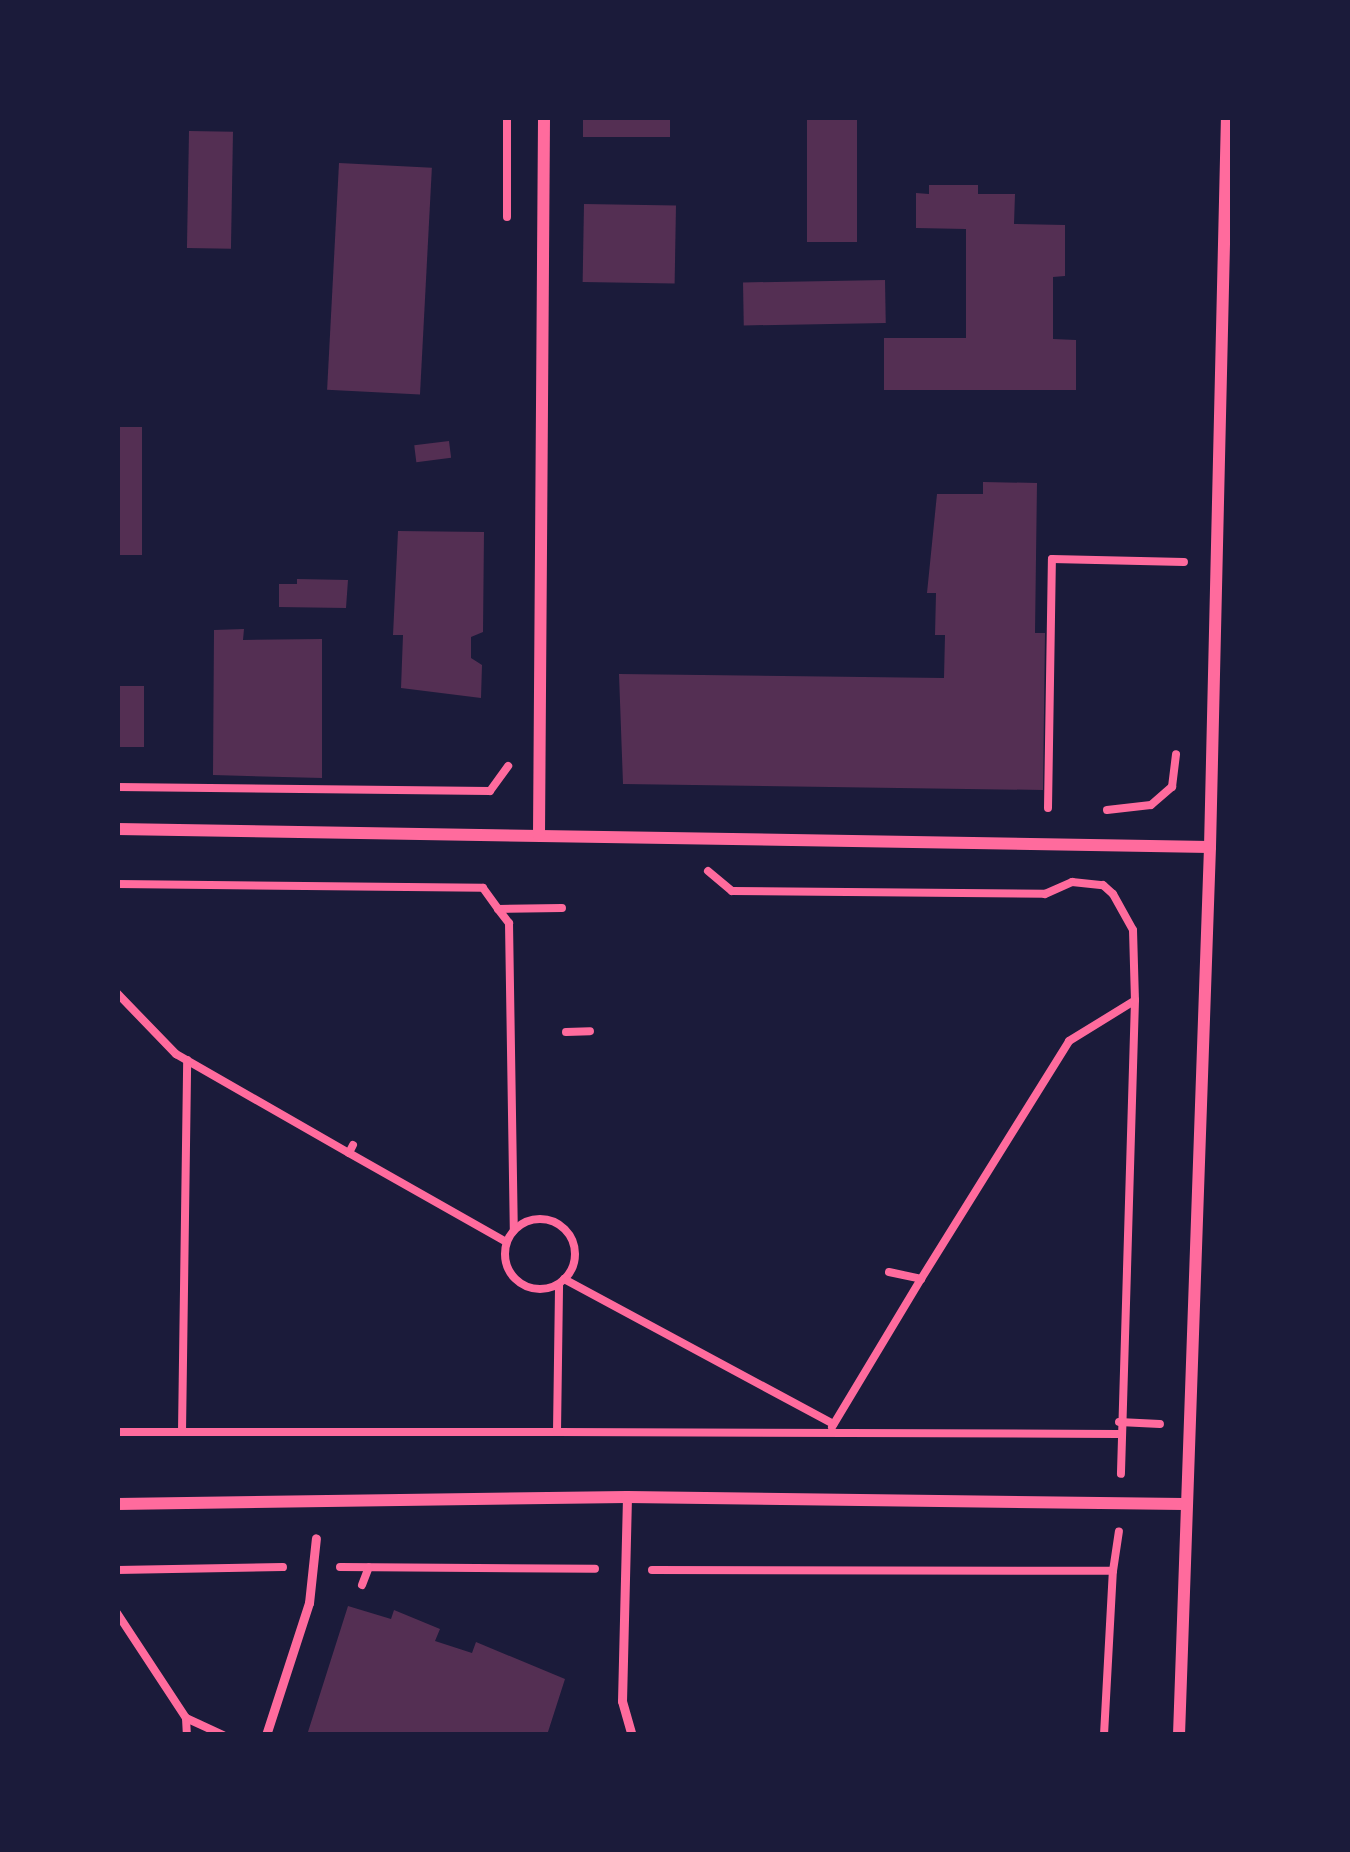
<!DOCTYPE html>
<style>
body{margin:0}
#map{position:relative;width:1350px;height:1852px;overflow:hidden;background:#1b1b3a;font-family:"Roboto Condensed",sans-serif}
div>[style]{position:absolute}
.building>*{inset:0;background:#542f53;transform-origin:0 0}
.path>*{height:8px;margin:-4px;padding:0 4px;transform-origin:4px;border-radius:4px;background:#ff6b9d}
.path>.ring{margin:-4px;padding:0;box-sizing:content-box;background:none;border:8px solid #ff6b9d;border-radius:50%}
.service>*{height:9px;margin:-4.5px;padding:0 4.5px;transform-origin:4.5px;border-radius:4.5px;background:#ff6b9d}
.minor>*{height:12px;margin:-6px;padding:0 6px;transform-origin:6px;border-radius:6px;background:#ff6b9d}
span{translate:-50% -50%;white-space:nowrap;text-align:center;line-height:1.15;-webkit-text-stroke:10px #1b1b3a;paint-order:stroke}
.frame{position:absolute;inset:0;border:120px solid #1b1b3a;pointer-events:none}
</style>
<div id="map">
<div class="building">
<div style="left:583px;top:117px;width:87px;height:20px"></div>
<div style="left:807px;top:117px;width:50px;height:125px"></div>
<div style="left:189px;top:131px;width:44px;height:117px;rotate:1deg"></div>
<div style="left:339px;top:163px;width:93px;height:227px;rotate:3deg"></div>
<div style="clip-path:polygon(929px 185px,978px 185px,978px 194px,1015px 194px,1014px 224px,1065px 225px,1065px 276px,1053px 277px,1053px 339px,1076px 340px,1076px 390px,884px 390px,884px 338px,966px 338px,966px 229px,916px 228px,916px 193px,929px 194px)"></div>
<div style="left:584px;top:204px;width:92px;height:78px;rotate:1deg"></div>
<div style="left:885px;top:280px;width:43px;height:142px;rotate:89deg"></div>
<div style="left:117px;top:427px;width:25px;height:128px"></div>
<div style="left:449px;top:441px;width:17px;height:35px;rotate:83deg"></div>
<div style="clip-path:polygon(983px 482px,1037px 483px,1035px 633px,1045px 633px,1043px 790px,623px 784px,619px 674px,944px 678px,945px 635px,935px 635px,936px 593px,927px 593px,937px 494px,983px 494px)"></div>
<div style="clip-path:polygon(398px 531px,484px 532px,483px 632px,471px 637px,471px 658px,482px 665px,481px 698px,401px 688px,403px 635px,393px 635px)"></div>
<div style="clip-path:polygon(297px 579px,348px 580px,346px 608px,279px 607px,279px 584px,297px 584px)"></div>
<div style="clip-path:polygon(244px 629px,243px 640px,322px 639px,322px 778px,213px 775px,214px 630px)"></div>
<div style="left:117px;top:686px;width:27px;height:61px"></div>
<div style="clip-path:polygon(348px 1606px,391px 1619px,394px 1610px,440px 1629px,435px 1641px,472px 1653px,476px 1642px,565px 1679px,547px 1735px,307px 1735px)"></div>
</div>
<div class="path">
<div style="left:507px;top:117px;width:100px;rotate:90deg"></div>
<div style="left:117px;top:787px;width:373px;rotate:0.6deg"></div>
<div style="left:490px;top:791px;width:31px;rotate:-54deg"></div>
<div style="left:1048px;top:808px;width:249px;rotate:-89.1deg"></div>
<div style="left:1052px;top:559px;width:132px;rotate:1.3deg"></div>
<div style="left:1107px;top:810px;width:44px;rotate:-6.5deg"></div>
<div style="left:1151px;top:805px;width:28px;rotate:-41deg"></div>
<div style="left:1172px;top:787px;width:33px;rotate:-83deg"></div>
<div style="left:708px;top:871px;width:31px;rotate:40deg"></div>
<div style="left:732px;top:891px;width:313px;rotate:0.5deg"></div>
<div style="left:1045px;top:894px;width:30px;rotate:-24deg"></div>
<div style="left:1072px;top:882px;width:31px;rotate:6deg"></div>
<div style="left:1103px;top:885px;width:13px;rotate:42deg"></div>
<div style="left:1113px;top:894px;width:41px;rotate:60.9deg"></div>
<div style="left:1133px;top:930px;width:70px;rotate:88.4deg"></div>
<div style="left:1135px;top:1000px;width:474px;rotate:91.7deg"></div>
<div style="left:117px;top:884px;width:366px;rotate:0.6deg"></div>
<div style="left:483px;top:888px;width:26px;rotate:54deg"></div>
<div style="left:498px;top:909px;width:64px;rotate:-0.9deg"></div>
<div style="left:498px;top:909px;width:18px;rotate:52deg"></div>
<div style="left:509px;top:923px;width:307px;rotate:89.1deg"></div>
<div style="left:117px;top:993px;width:85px;rotate:46deg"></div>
<div style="left:176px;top:1054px;width:199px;rotate:29.8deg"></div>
<div style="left:566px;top:1032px;width:24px;rotate:-2deg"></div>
<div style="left:353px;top:1145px;width:9px;rotate:117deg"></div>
<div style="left:349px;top:1153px;width:180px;rotate:29.5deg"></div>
<div class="ring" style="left:505px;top:1219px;width:62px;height:62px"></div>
<div style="left:889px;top:1272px;width:33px;rotate:12deg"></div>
<div style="left:921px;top:1279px;width:280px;rotate:-58.1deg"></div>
<div style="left:1069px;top:1041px;width:76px;rotate:-31.6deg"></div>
<div style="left:564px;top:1279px;width:306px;rotate:28.3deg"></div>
<div style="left:1119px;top:1422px;width:41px;rotate:2.8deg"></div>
<div style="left:832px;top:1427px;width:173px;rotate:-59deg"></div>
<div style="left:117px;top:1432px;width:440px"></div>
<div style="left:557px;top:1432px;width:147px;rotate:-89.2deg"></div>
<div style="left:182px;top:1432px;width:372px;rotate:-89.2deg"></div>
<div style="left:557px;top:1432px;width:561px;rotate:0.2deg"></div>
<div style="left:340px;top:1567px;width:255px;rotate:0.4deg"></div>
<div style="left:117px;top:1570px;width:166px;rotate:-1deg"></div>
<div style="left:652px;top:1570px;width:461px;rotate:0.1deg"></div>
<div style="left:1113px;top:1571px;width:40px;rotate:-81.5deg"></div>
<div style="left:362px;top:1585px;width:19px;rotate:-69deg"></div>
<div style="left:117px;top:1613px;width:126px;rotate:56.7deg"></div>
<div style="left:186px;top:1718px;width:17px;rotate:87deg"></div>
<div style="left:186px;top:1718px;width:41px;rotate:24.7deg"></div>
<div style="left:1104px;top:1735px;width:164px;rotate:-86.9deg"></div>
</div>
<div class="service">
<div style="left:627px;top:1497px;width:204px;rotate:91.4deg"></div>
<div style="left:622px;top:1701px;width:35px;rotate:74deg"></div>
<div style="left:266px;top:1735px;width:139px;rotate:-72deg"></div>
<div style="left:309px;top:1603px;width:65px;rotate:-83.9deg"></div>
</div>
<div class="minor">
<div style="left:117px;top:829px;width:1093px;rotate:0.94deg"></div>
<div style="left:539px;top:835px;width:718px;rotate:-89.6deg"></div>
<div style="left:117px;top:1504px;width:510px;rotate:-0.79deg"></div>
<div style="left:627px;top:1497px;width:557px;rotate:0.72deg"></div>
<div style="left:1179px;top:1735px;width:889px;rotate:-88deg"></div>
<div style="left:1210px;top:847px;width:730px;rotate:-88.67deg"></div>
</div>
<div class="frame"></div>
</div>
